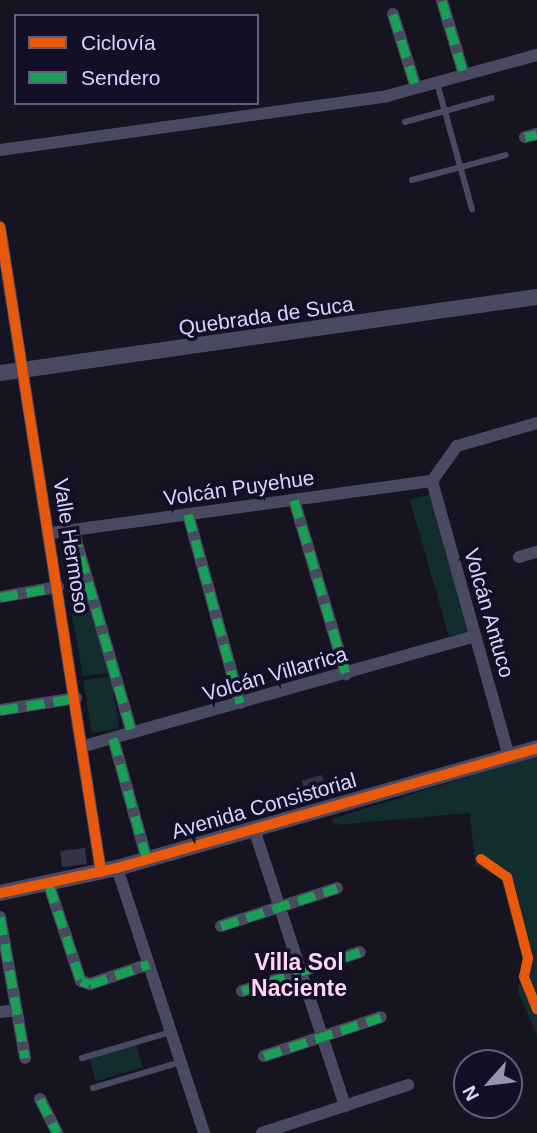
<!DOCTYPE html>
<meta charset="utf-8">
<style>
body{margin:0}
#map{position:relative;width:537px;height:1133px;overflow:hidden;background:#161421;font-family:Arial,sans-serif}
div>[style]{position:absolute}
.green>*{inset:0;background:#132c2d;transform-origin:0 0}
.building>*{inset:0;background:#343243;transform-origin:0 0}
.service>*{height:6px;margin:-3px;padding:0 3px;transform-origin:3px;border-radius:3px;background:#4a4962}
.minor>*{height:12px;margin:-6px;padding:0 6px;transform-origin:6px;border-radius:6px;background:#4a4962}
.tertiary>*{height:16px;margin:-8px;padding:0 8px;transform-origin:8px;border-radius:8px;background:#4a4962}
.quiet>*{height:9px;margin-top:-4.5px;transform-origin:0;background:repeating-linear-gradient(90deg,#1a9f57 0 18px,transparent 0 27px)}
.cycleway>*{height:10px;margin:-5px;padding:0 5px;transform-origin:5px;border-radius:5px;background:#e8590c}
span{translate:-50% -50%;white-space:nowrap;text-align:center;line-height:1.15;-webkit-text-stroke:7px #130f26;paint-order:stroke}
.street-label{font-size:21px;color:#d9d4ff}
.neighbourhood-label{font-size:23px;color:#ffd6f0;font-weight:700}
.legend{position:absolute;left:14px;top:14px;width:245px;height:91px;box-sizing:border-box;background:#130f26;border:2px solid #625e7d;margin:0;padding:9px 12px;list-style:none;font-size:21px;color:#d9d4ff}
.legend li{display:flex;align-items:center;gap:14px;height:35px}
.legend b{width:35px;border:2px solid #625e7d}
.north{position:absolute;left:453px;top:1049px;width:70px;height:70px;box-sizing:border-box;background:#130f26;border:2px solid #625e7d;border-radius:50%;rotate:242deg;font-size:19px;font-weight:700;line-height:28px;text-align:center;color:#d9d4ff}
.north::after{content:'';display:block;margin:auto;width:24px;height:32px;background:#9591b1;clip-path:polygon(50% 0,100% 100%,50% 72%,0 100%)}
</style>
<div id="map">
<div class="green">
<div style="left:431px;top:494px;width:142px;height:22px;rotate:74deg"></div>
<div style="clip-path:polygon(71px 540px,110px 673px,83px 676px,59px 542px)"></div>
<div style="left:111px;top:676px;width:53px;height:28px;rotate:81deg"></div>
<div style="clip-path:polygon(537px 755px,537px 1035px,518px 992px,523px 961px,501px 879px,475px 865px,470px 813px,334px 825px,332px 819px)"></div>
<div style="left:136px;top:1044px;width:24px;height:49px;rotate:73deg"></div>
</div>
<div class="building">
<div style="left:322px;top:775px;width:19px;height:21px;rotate:74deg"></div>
<div style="left:85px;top:848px;width:16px;height:25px;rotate:83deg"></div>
</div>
<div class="service">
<div style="left:437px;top:83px;width:131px;rotate:74.5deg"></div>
<div style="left:405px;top:122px;width:90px;rotate:-15.4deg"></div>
<div style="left:412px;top:180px;width:97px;rotate:-14.9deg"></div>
<div style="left:82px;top:1058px;width:93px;rotate:-16.3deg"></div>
<div style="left:93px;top:1088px;width:92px;rotate:-16.5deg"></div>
</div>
<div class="minor">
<div style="left:442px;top:1px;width:77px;rotate:73.4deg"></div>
<div style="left:393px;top:14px;width:77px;rotate:72.7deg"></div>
<div style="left:525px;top:137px;width:12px;rotate:-14deg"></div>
<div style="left:0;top:150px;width:391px;rotate:-7.9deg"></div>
<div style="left:387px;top:96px;width:156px;rotate:-15.3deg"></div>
<div style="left:0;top:227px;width:653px;rotate:81.1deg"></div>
<div style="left:432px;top:481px;width:286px;rotate:74.4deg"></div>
<div style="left:432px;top:481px;width:43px;rotate:-54.5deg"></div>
<div style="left:457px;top:446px;width:83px;rotate:-16deg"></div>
<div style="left:294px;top:500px;width:182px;rotate:73.4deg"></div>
<div style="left:188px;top:514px;width:196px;rotate:74.6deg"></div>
<div style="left:73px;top:530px;width:211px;rotate:73.8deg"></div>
<div style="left:51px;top:533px;width:385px;rotate:-7.8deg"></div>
<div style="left:519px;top:557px;width:19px;rotate:-16deg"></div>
<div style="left:0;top:597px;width:59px;rotate:-9.8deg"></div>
<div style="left:0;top:710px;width:77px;rotate:-9deg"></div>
<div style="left:113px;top:738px;width:127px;rotate:74.4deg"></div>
<div style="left:84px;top:746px;width:406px;rotate:-15.7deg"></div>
<div style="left:254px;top:829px;width:292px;rotate:71.8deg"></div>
<div style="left:117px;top:868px;width:279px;rotate:71.8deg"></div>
<div style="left:49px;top:885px;width:101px;rotate:71.6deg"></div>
<div style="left:81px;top:981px;width:9px;rotate:18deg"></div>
<div style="left:90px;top:984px;width:62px;rotate:-18.7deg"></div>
<div style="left:0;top:917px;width:143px;rotate:79.9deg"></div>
<div style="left:221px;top:926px;width:122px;rotate:-18.1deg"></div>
<div style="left:242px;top:991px;width:124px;rotate:-18.3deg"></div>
<div style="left:0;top:1012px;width:17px;rotate:-7deg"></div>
<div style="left:264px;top:1056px;width:123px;rotate:-18.4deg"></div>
<div style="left:40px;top:1099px;width:38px;rotate:63deg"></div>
<div style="left:262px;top:1133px;width:154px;rotate:-18.2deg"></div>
</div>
<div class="tertiary">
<div style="left:0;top:373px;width:542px;rotate:-8.06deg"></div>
<div style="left:0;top:893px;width:120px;rotate:-12.1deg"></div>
<div style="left:117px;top:868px;width:437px;rotate:-15.9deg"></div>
</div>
<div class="quiet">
<div style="left:442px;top:1px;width:77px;rotate:73.4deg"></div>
<div style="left:393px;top:14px;width:77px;rotate:72.7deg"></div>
<div style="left:525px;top:137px;width:12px;rotate:-14deg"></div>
<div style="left:294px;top:500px;width:182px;rotate:73.4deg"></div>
<div style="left:188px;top:514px;width:196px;rotate:74.6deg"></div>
<div style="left:73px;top:530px;width:211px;rotate:73.8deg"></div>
<div style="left:0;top:597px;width:59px;rotate:-9.8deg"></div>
<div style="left:0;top:710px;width:77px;rotate:-9deg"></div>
<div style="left:113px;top:738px;width:127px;rotate:74.4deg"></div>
<div style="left:49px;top:885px;width:101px;rotate:71.6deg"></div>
<div style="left:81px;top:981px;width:9px;rotate:18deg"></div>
<div style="left:90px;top:984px;width:62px;rotate:-18.7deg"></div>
<div style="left:0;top:917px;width:143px;rotate:79.9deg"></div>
<div style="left:221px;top:926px;width:122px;rotate:-18.1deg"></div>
<div style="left:242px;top:991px;width:124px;rotate:-18.3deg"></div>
<div style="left:264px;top:1056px;width:123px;rotate:-18.4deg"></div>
<div style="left:40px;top:1099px;width:38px;rotate:63deg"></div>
</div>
<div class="cycleway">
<div style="left:0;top:227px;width:653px;rotate:81.1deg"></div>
<div style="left:481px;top:859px;width:32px;rotate:35deg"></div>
<div style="left:507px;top:877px;width:84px;rotate:75.5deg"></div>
<div style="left:528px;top:958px;width:19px;rotate:102deg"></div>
<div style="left:524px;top:977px;width:35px;rotate:68deg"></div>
<div style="left:0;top:893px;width:120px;rotate:-12.1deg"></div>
<div style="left:117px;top:868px;width:437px;rotate:-15.9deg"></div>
</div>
<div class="street-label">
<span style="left:266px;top:316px;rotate:-8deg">Quebrada de Suca</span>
<span style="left:239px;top:488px;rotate:-8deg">Volcán Puyehue</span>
<span style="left:71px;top:546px;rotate:81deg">Valle Hermoso</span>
<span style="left:489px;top:613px;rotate:74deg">Volcán Antuco</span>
<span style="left:275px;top:674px;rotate:-16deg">Volcán Villarrica</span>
<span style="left:264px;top:806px;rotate:-16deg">Avenida Consistorial</span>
</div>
<div class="neighbourhood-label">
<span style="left:299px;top:975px">Villa Sol<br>Naciente</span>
</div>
<ul class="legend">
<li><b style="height:9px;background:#e8590c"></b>Ciclovía</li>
<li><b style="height:9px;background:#1a9f57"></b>Sendero</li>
</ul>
<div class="north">N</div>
</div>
